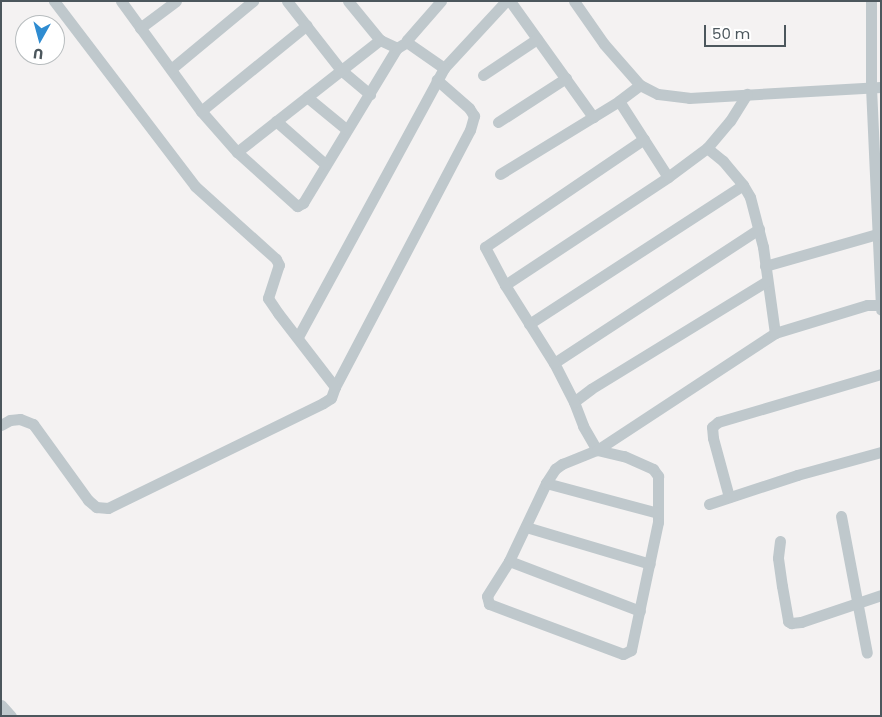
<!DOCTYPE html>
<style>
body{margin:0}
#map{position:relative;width:882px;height:717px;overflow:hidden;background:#f4f2f2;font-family:Poppins,sans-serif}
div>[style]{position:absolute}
.street>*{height:11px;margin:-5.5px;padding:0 5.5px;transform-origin:5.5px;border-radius:5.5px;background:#bfc8cc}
span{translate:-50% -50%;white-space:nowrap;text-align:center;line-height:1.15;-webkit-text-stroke:4px #fff;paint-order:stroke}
.frame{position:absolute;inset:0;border:2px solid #4c575d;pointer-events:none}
.north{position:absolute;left:15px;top:15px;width:50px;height:50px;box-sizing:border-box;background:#fff;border:1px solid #b7bcbe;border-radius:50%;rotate:187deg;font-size:14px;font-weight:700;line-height:20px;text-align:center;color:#4c575d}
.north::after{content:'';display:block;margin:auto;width:18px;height:22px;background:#2f8cd1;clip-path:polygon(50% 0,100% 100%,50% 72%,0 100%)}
.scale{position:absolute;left:704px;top:25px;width:82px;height:22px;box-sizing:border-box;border:2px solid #4c575d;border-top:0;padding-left:6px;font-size:15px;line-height:18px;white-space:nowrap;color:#4c575d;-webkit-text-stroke:4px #fff;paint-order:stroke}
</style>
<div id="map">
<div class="street">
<div style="left:121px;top:1px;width:136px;rotate:54deg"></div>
<div style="left:201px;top:111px;width:55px;rotate:48.7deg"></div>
<div style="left:237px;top:152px;width:81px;rotate:42deg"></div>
<div style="left:297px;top:206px;width:7px;rotate:-27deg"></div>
<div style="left:303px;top:203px;width:181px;rotate:-58.8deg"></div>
<div style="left:287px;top:1px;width:88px;rotate:52deg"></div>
<div style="left:341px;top:70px;width:38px;rotate:40deg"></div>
<div style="left:348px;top:1px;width:50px;rotate:50.6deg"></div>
<div style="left:441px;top:1px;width:52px;rotate:131.1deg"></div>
<div style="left:407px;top:40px;width:3px;rotate:72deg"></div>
<div style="left:408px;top:43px;width:44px;rotate:34.8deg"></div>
<div style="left:444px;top:68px;width:91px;rotate:-47.2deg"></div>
<div style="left:510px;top:1px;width:143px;rotate:54.4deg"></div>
<div style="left:574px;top:1px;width:52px;rotate:55.1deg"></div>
<div style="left:604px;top:44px;width:55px;rotate:48.7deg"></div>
<div style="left:640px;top:85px;width:20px;rotate:27deg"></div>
<div style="left:658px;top:94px;width:31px;rotate:7deg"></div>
<div style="left:689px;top:98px;width:192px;rotate:-3.3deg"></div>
<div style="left:871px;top:1px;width:86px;rotate:90deg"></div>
<div style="left:871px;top:87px;width:223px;rotate:87.4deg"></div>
<div style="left:140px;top:28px;width:45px;rotate:-36.9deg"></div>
<div style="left:171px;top:69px;width:107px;rotate:-39.7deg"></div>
<div style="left:483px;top:75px;width:65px;rotate:-33.7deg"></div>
<div style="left:640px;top:85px;width:26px;rotate:143deg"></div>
<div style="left:619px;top:101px;width:90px;rotate:57.2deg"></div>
<div style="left:307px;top:97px;width:50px;rotate:39.4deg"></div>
<div style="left:201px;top:111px;width:136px;rotate:-39.1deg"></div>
<div style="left:276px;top:121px;width:65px;rotate:41.3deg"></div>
<div style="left:498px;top:122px;width:81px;rotate:-32.9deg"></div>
<div style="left:707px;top:148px;width:21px;rotate:39deg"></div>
<div style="left:723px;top:161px;width:31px;rotate:50deg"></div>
<div style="left:743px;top:185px;width:14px;rotate:60deg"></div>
<div style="left:750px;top:197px;width:52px;rotate:75.4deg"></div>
<div style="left:763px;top:247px;width:87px;rotate:82.1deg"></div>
<div style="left:237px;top:152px;width:182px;rotate:-38.1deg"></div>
<div style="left:380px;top:40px;width:19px;rotate:25deg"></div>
<div style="left:397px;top:48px;width:12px;rotate:-31deg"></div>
<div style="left:500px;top:174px;width:140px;rotate:-31.5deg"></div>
<div style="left:765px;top:266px;width:121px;rotate:-15.9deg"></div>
<div style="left:767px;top:281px;width:206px;rotate:148.5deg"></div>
<div style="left:591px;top:389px;width:21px;rotate:143deg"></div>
<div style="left:574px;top:402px;width:26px;rotate:69deg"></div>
<div style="left:583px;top:426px;width:28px;rotate:60deg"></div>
<div style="left:597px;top:450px;width:28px;rotate:13deg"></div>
<div style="left:624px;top:456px;width:32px;rotate:24deg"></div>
<div style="left:653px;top:469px;width:9px;rotate:54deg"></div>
<div style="left:658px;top:476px;width:46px;rotate:90deg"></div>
<div style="left:658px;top:522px;width:131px;rotate:101.9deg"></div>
<div style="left:631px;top:650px;width:9px;rotate:153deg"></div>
<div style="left:623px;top:654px;width:143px;rotate:-159.5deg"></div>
<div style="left:489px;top:604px;width:8px;rotate:-104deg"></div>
<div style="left:487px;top:596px;width:41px;rotate:-57.8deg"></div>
<div style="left:509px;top:561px;width:86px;rotate:-64.6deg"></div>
<div style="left:546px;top:483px;width:17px;rotate:-57deg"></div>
<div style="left:555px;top:469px;width:9px;rotate:-36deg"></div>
<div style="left:562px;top:464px;width:38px;rotate:-22deg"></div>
<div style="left:597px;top:450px;width:213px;rotate:-33.3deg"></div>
<div style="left:775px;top:333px;width:96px;rotate:-16.9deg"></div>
<div style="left:867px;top:305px;width:14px"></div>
<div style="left:505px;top:285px;width:196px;rotate:-33.5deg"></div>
<div style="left:668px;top:177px;width:49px;rotate:-36.6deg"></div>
<div style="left:707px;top:148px;width:35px;rotate:-50deg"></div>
<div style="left:730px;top:121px;width:32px;rotate:-58deg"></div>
<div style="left:529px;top:324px;width:255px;rotate:-33deg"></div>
<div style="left:298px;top:337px;width:306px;rotate:-61.5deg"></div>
<div style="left:554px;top:363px;width:245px;rotate:-33.2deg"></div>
<div style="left:335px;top:387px;width:290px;rotate:-62.3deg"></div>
<div style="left:470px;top:130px;width:15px;rotate:-74deg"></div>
<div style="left:474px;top:116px;width:9px;rotate:-122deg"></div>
<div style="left:469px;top:108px;width:43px;rotate:-138.8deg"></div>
<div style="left:574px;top:402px;width:44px;rotate:-117.1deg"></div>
<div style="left:554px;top:363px;width:92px;rotate:-122.1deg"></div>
<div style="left:505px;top:285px;width:43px;rotate:-117.8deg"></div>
<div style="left:485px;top:247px;width:192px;rotate:-34.2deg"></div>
<div style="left:1px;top:425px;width:10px;rotate:-29deg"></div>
<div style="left:10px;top:420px;width:10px;rotate:-6deg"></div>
<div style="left:20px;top:419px;width:14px;rotate:21deg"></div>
<div style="left:33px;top:424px;width:94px;rotate:54.1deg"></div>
<div style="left:88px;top:500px;width:11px;rotate:41deg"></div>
<div style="left:96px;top:507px;width:12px;rotate:5deg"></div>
<div style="left:108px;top:508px;width:239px;rotate:-26deg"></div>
<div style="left:323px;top:403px;width:9px;rotate:-32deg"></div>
<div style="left:331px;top:398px;width:12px;rotate:-70deg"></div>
<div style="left:335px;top:387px;width:93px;rotate:-127.6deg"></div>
<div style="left:278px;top:313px;width:18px;rotate:-124deg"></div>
<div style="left:268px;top:298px;width:35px;rotate:-72deg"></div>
<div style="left:279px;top:265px;width:7px;rotate:-117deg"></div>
<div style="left:276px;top:259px;width:109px;rotate:-138deg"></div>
<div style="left:195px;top:186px;width:233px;rotate:-127.3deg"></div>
<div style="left:546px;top:483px;width:116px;rotate:15deg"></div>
<div style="left:729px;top:497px;width:61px;rotate:-105.2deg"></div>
<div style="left:713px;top:438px;width:11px;rotate:-95deg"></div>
<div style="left:712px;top:427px;width:8px;rotate:-40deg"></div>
<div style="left:718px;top:422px;width:170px;rotate:-16.4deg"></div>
<div style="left:709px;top:504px;width:93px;rotate:-18.2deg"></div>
<div style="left:797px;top:475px;width:87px;rotate:-15.3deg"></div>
<div style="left:841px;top:516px;width:139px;rotate:79.3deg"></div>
<div style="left:526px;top:527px;width:129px;rotate:16.6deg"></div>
<div style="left:780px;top:541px;width:17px;rotate:97deg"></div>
<div style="left:778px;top:558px;width:28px;rotate:82deg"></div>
<div style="left:782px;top:586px;width:36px;rotate:80deg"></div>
<div style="left:788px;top:621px;width:4px;rotate:34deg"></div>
<div style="left:791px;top:623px;width:10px;rotate:-6deg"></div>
<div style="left:801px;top:622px;width:84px;rotate:-18.6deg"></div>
<div style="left:509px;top:561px;width:140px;rotate:20.9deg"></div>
<div style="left:1px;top:705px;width:15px;rotate:48deg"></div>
</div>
<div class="frame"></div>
<div class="north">U</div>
<div class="scale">50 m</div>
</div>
